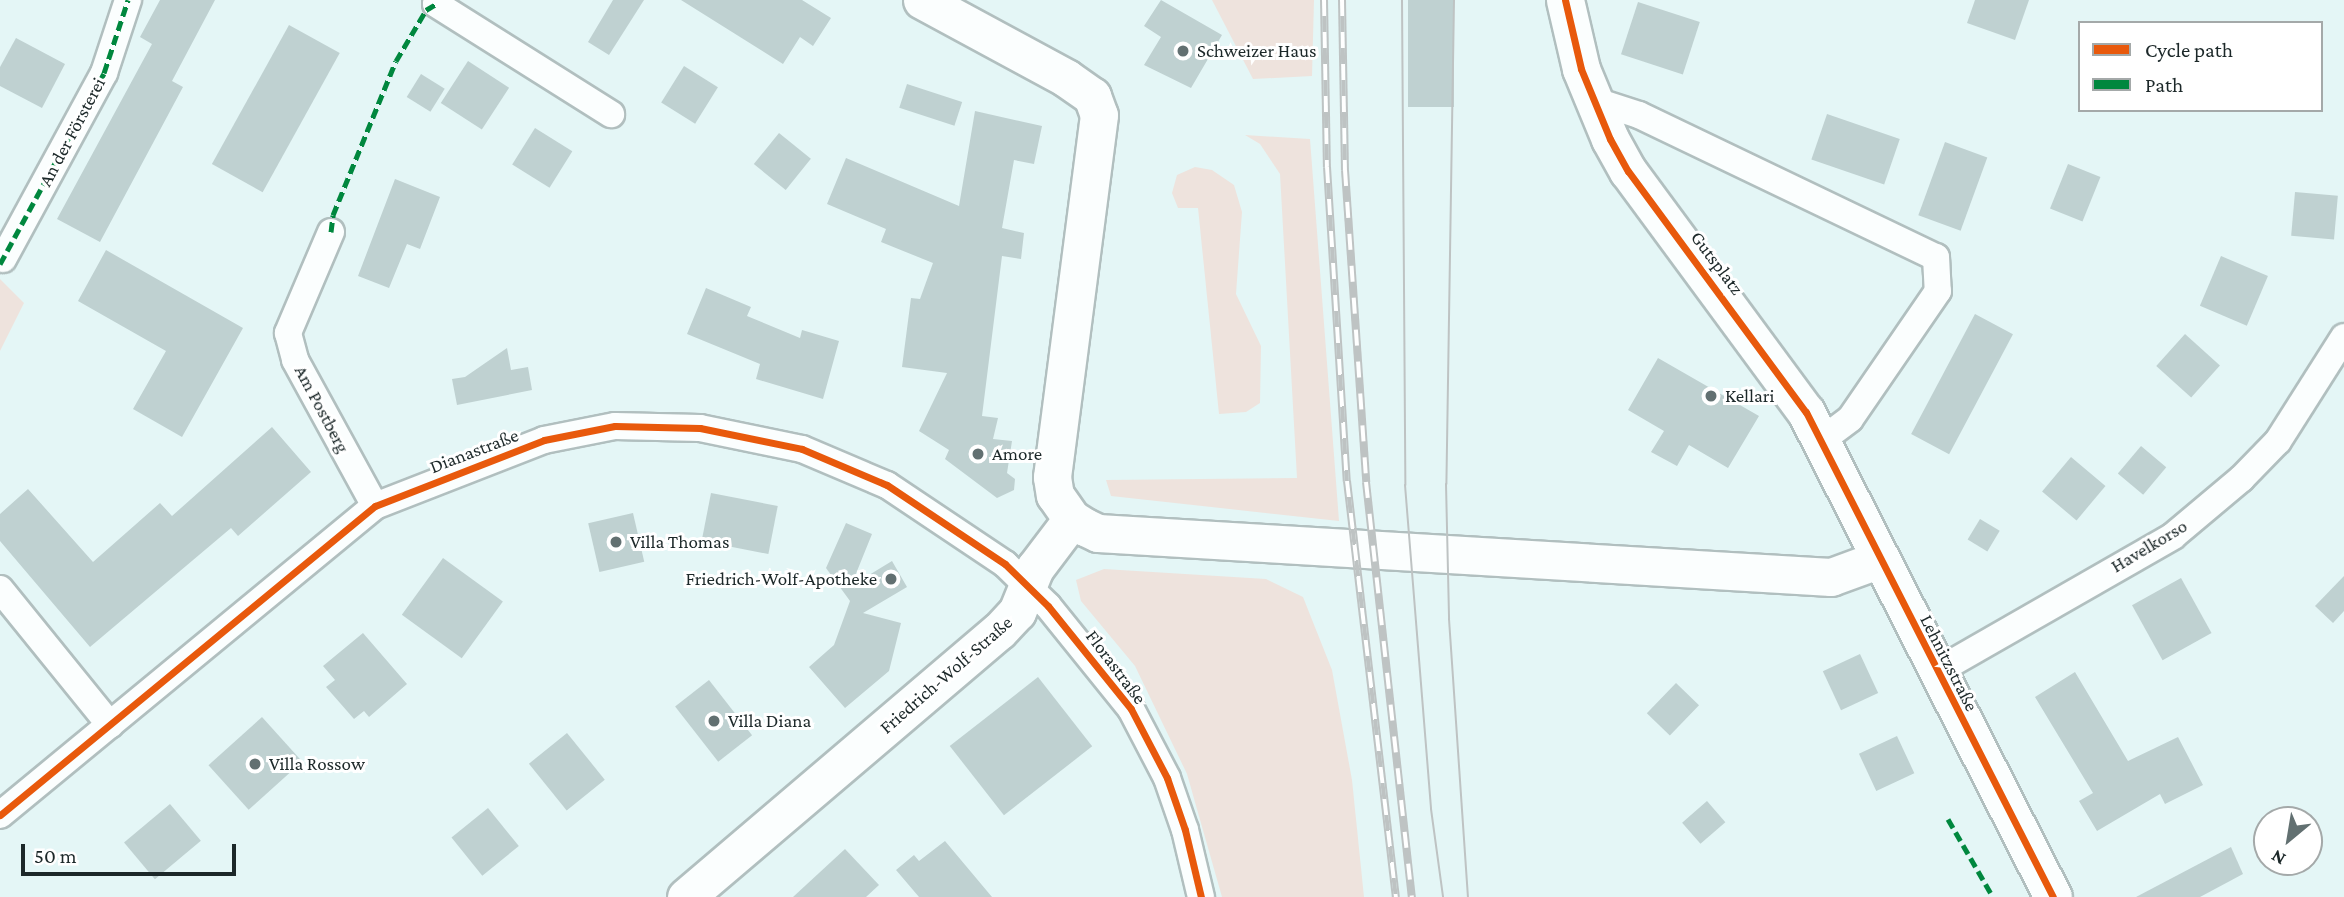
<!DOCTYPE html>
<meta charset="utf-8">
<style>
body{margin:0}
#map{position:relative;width:2344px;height:897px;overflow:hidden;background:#e4f6f6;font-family:"Crimson Pro",serif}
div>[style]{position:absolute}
.green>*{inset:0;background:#eee3dd}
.building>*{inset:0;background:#bfd1d1;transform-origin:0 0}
.roads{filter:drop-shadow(2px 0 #b1bfbf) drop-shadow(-2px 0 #b1bfbf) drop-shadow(0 2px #b1bfbf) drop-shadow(0 -2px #b1bfbf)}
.street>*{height:26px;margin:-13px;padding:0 13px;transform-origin:13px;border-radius:13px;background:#fbfefe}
.secondary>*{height:37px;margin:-18.5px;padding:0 18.5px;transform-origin:18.5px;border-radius:18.5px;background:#fbfefe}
.tram>*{height:2px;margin:-1px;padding:0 1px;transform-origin:1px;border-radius:1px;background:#bec3c3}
.rail>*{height:8px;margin-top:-4px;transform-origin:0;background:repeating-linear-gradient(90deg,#fff 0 16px,#bec3c3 0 32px);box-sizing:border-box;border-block:2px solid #bec3c3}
.quiet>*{height:5px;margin-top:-2.5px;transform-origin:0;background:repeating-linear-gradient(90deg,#00873e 0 10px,transparent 0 15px)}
.cycleway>*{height:7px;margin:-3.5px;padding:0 3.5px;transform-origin:3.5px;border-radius:3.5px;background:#e8590c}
.dots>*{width:19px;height:19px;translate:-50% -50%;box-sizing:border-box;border:4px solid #fff;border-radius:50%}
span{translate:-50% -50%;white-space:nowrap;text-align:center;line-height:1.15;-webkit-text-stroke:6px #fff;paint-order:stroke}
.poi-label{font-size:19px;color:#1c2829}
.left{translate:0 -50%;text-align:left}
.right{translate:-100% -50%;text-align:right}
.street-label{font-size:19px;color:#1c2829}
.legend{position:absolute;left:2078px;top:21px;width:245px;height:91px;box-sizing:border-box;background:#fff;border:2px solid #a4a9a9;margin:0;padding:9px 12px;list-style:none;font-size:21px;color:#1c2829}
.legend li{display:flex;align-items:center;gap:14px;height:35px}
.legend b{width:35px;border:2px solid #a4a9a9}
.north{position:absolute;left:2253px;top:806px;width:70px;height:70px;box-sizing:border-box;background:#fff;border:2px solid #a4a9a9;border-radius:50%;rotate:210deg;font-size:19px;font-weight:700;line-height:28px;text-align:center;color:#1c2829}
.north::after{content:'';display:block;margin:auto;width:24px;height:32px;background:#627071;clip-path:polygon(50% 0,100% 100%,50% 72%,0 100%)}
.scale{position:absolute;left:21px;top:844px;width:215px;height:32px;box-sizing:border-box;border:4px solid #1c2829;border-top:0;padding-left:9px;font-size:21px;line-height:24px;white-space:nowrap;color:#1c2829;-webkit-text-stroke:5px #fff;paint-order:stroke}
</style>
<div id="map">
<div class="green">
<div style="clip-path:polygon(1212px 0,1314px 0,1312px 76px,1253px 79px)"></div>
<div style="clip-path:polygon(1245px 135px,1310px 139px,1339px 521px,1111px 496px,1106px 480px,1297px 478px,1280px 174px,1260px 144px)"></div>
<div style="clip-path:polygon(1195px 167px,1212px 170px,1234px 185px,1242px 212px,1236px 294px,1261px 346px,1260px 403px,1246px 412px,1219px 414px,1198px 208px,1178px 208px,1172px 193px,1177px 175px)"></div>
<div style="clip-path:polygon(0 279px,24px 303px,0 351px)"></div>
<div style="clip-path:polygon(1104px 569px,1266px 579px,1303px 597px,1332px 670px,1352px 780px,1364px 897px,1222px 897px,1187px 774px,1135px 666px,1081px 601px,1076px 580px)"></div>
</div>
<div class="building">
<div style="clip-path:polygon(160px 0,215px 0,172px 81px,183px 87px,100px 242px,57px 219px,152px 44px,140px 37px)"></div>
<div style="clip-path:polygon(613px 0,644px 0,609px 55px,588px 42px)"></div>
<div style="clip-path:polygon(681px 0,802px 0,831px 18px,813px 46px,800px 37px,783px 64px)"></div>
<div style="clip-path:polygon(1161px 0,1222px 35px,1191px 88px,1144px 65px,1161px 37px,1144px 26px)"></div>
<div style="left:1408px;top:0;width:46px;height:107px"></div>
<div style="clip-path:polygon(1975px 0,2029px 0,2015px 40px,1967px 23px)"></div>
<div style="left:1638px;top:2px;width:65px;height:55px;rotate:18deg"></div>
<div style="left:289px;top:25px;width:58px;height:159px;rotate:29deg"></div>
<div style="clip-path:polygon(16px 38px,65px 64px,42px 108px,0 86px,0 67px)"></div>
<div style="left:468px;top:61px;width:49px;height:50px;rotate:33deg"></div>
<div style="left:684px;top:66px;width:40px;height:43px;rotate:32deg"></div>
<div style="left:421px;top:74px;width:28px;height:27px;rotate:32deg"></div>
<div style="left:907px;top:84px;width:58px;height:25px;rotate:18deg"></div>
<div style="clip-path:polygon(975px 111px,1042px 126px,1034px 164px,1014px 160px,1002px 228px,1024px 233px,1021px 259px,1002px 256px,982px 416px,998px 418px,993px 439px,1012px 441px,1007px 473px,1015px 479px,1014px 490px,997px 498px,945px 459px,949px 450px,919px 431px,947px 373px,902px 367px,911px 298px,920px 299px,933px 263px,881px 242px,886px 229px,827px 204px,846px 158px,959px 206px)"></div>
<div style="left:1827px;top:114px;width:77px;height:48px;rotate:19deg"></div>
<div style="left:535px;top:128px;width:44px;height:43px;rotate:32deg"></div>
<div style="left:779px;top:133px;width:41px;height:40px;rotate:39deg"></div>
<div style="left:1945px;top:142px;width:45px;height:78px;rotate:20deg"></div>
<div style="left:2068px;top:164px;width:35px;height:48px;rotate:22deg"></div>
<div style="clip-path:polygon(395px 179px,440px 197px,420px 249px,407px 244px,389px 288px,358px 276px)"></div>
<div style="left:2295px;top:192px;width:43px;height:44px;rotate:5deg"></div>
<div style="clip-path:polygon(106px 250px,243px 328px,182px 437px,133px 409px,166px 351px,78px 301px)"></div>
<div style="left:2221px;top:256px;width:51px;height:54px;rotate:23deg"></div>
<div style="clip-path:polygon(706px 288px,751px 307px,747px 316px,800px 338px,802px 330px,839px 341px,823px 399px,756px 379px,760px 364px,687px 334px)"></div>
<div style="left:1975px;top:314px;width:43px;height:136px;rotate:28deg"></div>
<div style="left:2185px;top:334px;width:47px;height:43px;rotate:42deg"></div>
<div style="clip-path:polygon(507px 348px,511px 370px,528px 367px,532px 390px,457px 405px,452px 379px,465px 377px)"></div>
<div style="clip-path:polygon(1658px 358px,1759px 416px,1728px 468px,1689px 445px,1677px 466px,1651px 452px,1664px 431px,1628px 410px)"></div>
<div style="clip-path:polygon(272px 427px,311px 472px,238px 536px,231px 528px,90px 647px,0 541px,0 514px,28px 489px,93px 562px,160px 503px,172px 516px)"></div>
<div style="left:2141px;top:446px;width:33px;height:36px;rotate:40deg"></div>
<div style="left:2071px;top:457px;width:45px;height:45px;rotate:40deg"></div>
<div style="left:711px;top:493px;width:68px;height:49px;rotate:11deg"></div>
<div style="left:633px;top:513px;width:50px;height:46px;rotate:77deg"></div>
<div style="left:1980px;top:519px;width:23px;height:24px;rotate:31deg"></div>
<div style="clip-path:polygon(846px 523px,872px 534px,851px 586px,892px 561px,907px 587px,863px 613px,901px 623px,889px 671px,845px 708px,809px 667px,834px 645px,850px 601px,826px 568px)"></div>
<div style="left:443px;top:558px;width:74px;height:70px;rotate:36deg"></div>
<div style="clip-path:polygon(2344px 576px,2344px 611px,2333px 623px,2315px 606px)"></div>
<div style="left:2181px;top:578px;width:63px;height:56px;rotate:61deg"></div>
<div style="clip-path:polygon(363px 633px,407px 684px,369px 717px,364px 711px,354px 719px,326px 687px,335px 680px,323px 666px)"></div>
<div style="left:1860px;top:654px;width:43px;height:41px;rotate:65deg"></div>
<div style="clip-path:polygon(2075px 672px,2128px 761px,2178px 737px,2203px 785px,2165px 804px,2160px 794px,2097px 831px,2079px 801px,2093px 793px,2035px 697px)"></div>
<div style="left:1038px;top:677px;width:88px;height:112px;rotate:52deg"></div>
<div style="left:709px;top:680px;width:70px;height:43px;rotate:52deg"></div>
<div style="left:1676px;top:683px;width:32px;height:42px;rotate:44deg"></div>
<div style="left:262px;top:717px;width:60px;height:72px;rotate:48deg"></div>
<div style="left:567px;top:733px;width:60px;height:49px;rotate:51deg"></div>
<div style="left:1897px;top:736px;width:41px;height:42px;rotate:65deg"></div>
<div style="left:1707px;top:801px;width:28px;height:33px;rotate:49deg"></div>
<div style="left:170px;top:804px;width:48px;height:60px;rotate:50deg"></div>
<div style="left:488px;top:808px;width:49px;height:47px;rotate:51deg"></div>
<div style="clip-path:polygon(945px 841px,992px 897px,919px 897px,896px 870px,914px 855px,919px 861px)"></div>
<div style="clip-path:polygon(2231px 847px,2243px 874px,2200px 897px,2136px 897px)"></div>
<div style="clip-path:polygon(845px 849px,879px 885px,866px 897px,793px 897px)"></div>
</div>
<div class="roads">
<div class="street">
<div style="left:438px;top:0;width:4px;rotate:117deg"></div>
<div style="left:436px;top:4px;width:207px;rotate:32.2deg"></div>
<div style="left:1593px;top:100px;width:48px;rotate:18.1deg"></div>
<div style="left:1639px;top:115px;width:329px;rotate:25.6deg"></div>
<div style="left:1936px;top:257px;width:34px;rotate:87deg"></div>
<div style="left:1938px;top:291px;width:155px;rotate:124.5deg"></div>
<div style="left:1850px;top:419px;width:36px;rotate:143deg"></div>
<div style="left:331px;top:232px;width:110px;rotate:113.1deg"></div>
<div style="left:288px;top:333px;width:28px;rotate:75deg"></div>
<div style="left:295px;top:360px;width:166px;rotate:61.3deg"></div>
<div style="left:3px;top:259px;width:212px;rotate:-61.5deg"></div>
<div style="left:104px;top:73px;width:77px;rotate:-71.8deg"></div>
<div style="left:0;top:589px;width:175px;rotate:51deg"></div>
<div style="left:1936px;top:672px;width:273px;rotate:-29.8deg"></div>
<div style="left:2173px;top:536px;width:89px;rotate:-40deg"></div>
<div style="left:2241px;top:479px;width:53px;rotate:-45.8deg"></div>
<div style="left:2278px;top:441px;width:123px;rotate:-57.6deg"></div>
<div style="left:0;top:815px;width:486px;rotate:-39.5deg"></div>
<div style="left:375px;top:506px;width:181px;rotate:-21.3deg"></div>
<div style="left:544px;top:440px;width:72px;rotate:-11.2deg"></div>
<div style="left:615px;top:426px;width:85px;rotate:1.3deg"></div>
<div style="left:700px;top:428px;width:104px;rotate:11.6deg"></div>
<div style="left:802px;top:449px;width:92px;rotate:23deg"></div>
<div style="left:887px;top:485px;width:142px;rotate:33.8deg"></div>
<div style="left:1005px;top:564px;width:60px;rotate:44.3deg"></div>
<div style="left:1048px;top:606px;width:132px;rotate:51.1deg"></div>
<div style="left:1131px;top:709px;width:78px;rotate:62.4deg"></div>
<div style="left:1167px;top:778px;width:55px;rotate:70.9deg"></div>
<div style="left:1185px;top:830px;width:69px;rotate:76.6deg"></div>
</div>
<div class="secondary">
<div style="left:922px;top:0;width:164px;rotate:28.4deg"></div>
<div style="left:1066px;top:78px;width:32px;rotate:35deg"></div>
<div style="left:1092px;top:96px;width:20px;rotate:70deg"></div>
<div style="left:1099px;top:115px;width:365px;rotate:97.4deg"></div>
<div style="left:1052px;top:477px;width:18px;rotate:81deg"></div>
<div style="left:1055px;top:495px;width:29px;rotate:55deg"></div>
<div style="left:1072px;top:519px;width:15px;rotate:32deg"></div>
<div style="left:1085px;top:527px;width:14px;rotate:25deg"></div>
<div style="left:1098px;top:533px;width:734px;rotate:3.44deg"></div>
<div style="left:1831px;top:577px;width:52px;rotate:-20.2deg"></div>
<div style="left:1565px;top:0;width:71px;rotate:76.9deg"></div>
<div style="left:1581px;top:69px;width:76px;rotate:67.5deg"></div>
<div style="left:1610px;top:139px;width:37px;rotate:61deg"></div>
<div style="left:1628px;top:171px;width:300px;rotate:53.6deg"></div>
<div style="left:1806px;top:412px;width:544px;rotate:63.01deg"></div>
<div style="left:686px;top:897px;width:411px;rotate:-40.4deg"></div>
<div style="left:999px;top:631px;width:26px;rotate:-47deg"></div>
<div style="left:1017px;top:612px;width:48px;rotate:-67.8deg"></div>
<div style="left:1035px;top:568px;width:61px;rotate:-52.9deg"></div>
</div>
</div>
<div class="tram">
<div style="left:1402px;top:0;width:485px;rotate:89.6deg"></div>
<div style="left:1405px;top:485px;width:325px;rotate:85.4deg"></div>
<div style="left:1431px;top:809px;width:89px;rotate:82.2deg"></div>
<div style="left:1454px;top:0;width:484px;rotate:90.9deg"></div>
<div style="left:1446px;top:484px;width:135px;rotate:88.7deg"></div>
<div style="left:1449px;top:619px;width:279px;rotate:86.1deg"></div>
</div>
<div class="rail">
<div style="left:1324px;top:0;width:167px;rotate:89deg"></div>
<div style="left:1327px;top:167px;width:315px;rotate:86.4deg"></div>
<div style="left:1347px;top:481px;width:419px;rotate:83.3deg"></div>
<div style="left:1342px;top:0;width:170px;rotate:89deg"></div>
<div style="left:1345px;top:170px;width:313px;rotate:86.1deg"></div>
<div style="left:1366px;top:482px;width:418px;rotate:83.7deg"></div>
</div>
<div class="quiet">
<div style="left:331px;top:232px;width:17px;rotate:-83deg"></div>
<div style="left:333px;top:215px;width:166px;rotate:-67.8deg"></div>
<div style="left:396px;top:61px;width:59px;rotate:-59.5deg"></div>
<div style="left:426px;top:10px;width:12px;rotate:-31deg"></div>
<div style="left:0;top:264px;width:217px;rotate:-61.4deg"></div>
<div style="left:104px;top:73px;width:77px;rotate:-71.8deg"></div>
<div style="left:1948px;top:819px;width:90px;rotate:60deg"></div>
</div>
<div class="cycleway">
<div style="left:1565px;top:0;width:71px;rotate:76.9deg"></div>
<div style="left:1581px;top:69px;width:76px;rotate:67.5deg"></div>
<div style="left:1610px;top:139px;width:37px;rotate:61deg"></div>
<div style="left:1628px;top:171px;width:300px;rotate:53.6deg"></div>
<div style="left:1806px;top:412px;width:544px;rotate:63.01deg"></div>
<div style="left:0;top:815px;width:486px;rotate:-39.5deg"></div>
<div style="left:375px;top:506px;width:181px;rotate:-21.3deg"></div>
<div style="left:544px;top:440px;width:72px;rotate:-11.2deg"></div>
<div style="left:615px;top:426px;width:85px;rotate:1.3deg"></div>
<div style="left:700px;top:428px;width:104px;rotate:11.6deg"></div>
<div style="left:802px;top:449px;width:92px;rotate:23deg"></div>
<div style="left:887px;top:485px;width:142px;rotate:33.8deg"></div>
<div style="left:1005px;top:564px;width:60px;rotate:44.3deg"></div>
<div style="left:1048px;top:606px;width:132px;rotate:51.1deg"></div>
<div style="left:1131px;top:709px;width:78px;rotate:62.4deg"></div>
<div style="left:1167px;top:778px;width:55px;rotate:70.9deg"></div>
<div style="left:1185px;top:830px;width:69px;rotate:76.6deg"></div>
</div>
<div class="dots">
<div style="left:1183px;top:51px;background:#627071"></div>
<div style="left:1711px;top:396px;background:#627071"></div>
<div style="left:978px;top:454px;background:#627071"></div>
<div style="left:616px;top:542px;background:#627071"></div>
<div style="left:891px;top:579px;background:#627071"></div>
<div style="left:714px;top:721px;background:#627071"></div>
<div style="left:255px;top:764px;background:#627071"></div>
</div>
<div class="poi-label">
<span class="left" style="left:1197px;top:51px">Schweizer Haus</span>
<span class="left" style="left:1725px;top:396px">Kellari</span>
<span class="left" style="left:992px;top:454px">Amore</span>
<span class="left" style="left:630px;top:542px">Villa Thomas</span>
<span class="right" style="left:877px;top:579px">Friedrich-Wolf-Apotheke</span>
<span class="left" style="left:728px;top:721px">Villa Diana</span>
<span class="left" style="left:269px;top:764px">Villa Rossow</span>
</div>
<div class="street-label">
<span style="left:72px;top:132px;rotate:-62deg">An der Försterei</span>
<span style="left:1717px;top:263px;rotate:53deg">Gutsplatz</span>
<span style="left:322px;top:409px;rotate:62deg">Am Postberg</span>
<span style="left:474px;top:451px;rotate:-21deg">Dianastraße</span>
<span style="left:2149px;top:546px;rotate:-31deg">Havelkorso</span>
<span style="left:1949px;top:663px;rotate:63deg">Lehnitzstraße</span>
<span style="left:1116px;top:667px;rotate:53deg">Florastraße</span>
<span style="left:946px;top:675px;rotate:-41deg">Friedrich-Wolf-Straße</span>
</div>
<ul class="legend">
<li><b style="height:9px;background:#e8590c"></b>Cycle path</li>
<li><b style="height:9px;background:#00873e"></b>Path</li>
</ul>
<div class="north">N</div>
<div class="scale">50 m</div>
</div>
